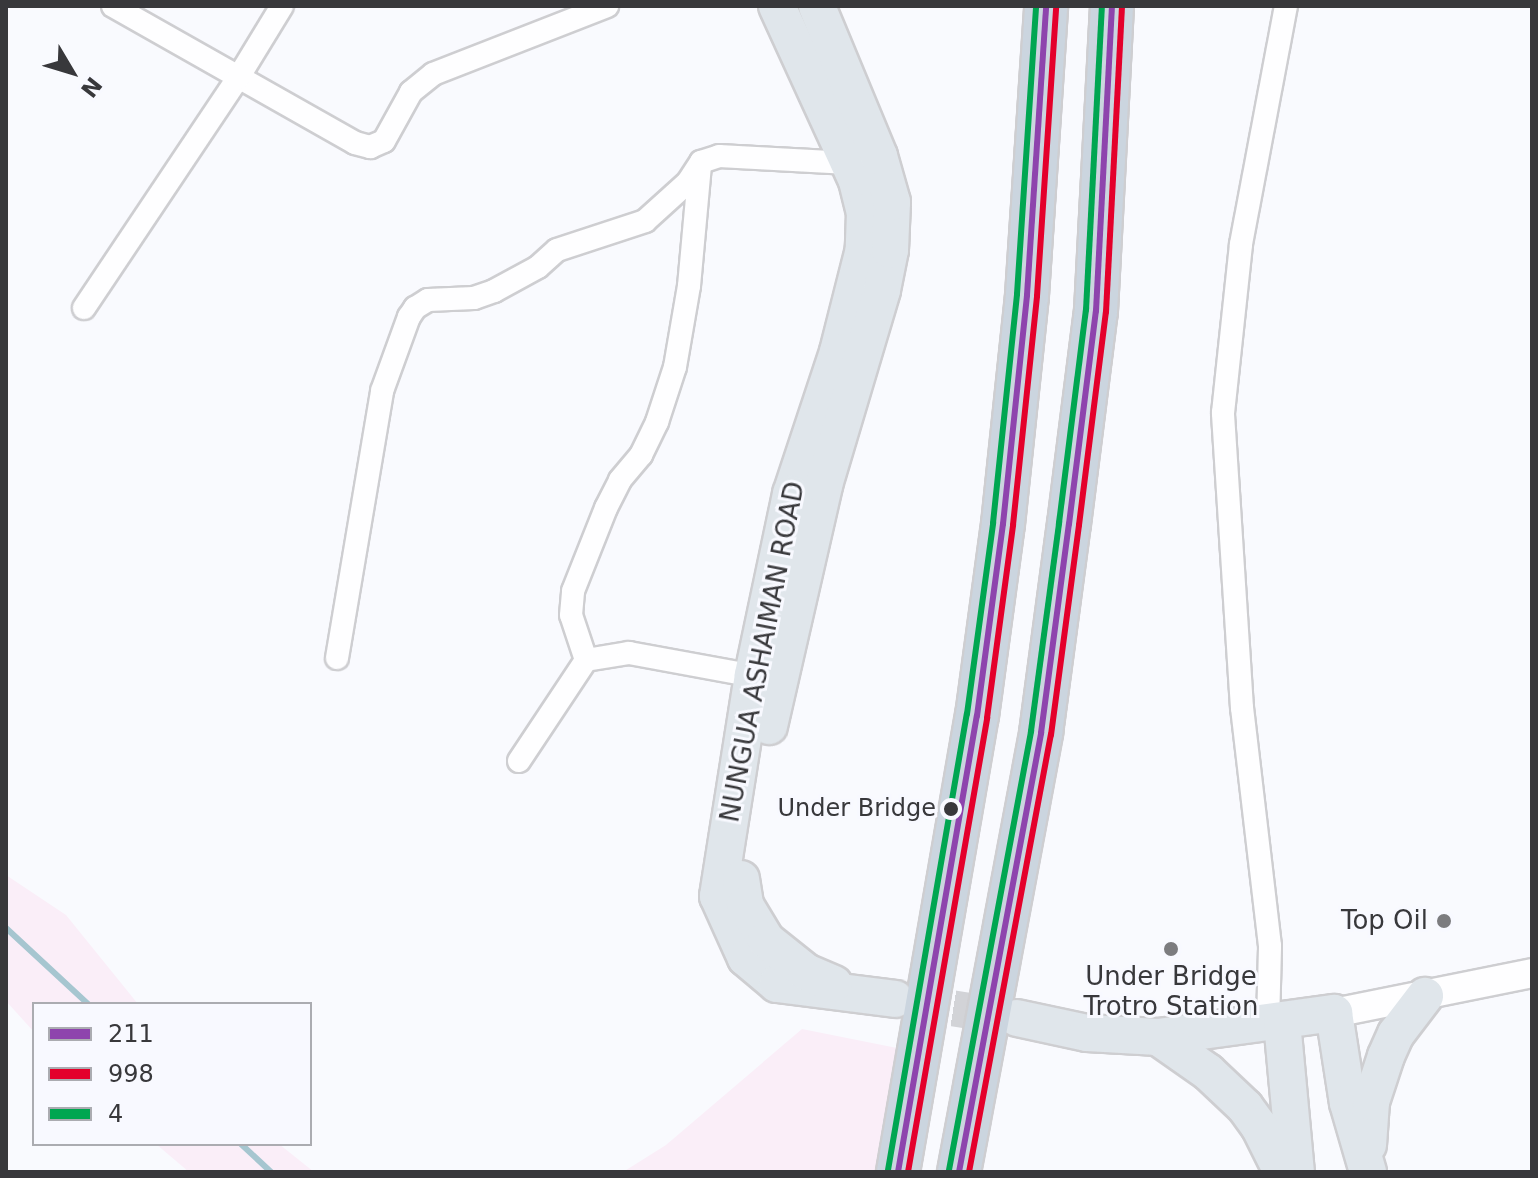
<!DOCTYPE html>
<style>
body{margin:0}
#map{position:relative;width:1538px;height:1178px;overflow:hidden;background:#f9fafe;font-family:"DejaVu Sans",sans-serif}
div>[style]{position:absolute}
.green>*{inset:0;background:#faeef8}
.stream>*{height:6px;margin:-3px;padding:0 3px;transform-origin:3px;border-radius:3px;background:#a6c6d0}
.primary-tunnel>*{height:36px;margin-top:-18px;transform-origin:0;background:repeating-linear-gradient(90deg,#d2d3d7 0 36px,transparent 0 54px)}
.roads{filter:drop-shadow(2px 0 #ceced1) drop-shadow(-2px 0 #ceced1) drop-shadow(0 2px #ceced1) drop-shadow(0 -2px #ceced1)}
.minor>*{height:22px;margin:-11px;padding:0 11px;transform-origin:11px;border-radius:11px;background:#fefeff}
.tertiary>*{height:28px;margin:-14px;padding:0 14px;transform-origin:14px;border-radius:14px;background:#fefeff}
.primary>*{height:36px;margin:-18px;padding:0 18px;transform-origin:18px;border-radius:18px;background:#e0e6eb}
.motorway>*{height:42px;margin:-21px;padding:0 21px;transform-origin:21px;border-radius:21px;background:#cbd5df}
.bus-1>*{height:6px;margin:-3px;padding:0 3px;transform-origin:3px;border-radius:3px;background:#8e44ad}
.bus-2>*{height:6px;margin:-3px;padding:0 3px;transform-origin:3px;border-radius:3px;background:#e4002b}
.bus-3>*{height:6px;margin:-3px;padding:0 3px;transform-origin:3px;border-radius:3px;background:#00a651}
.dots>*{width:22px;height:22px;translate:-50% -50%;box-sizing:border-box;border:4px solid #f8f9ff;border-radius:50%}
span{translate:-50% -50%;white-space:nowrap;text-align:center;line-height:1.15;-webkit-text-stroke:6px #f8f9ff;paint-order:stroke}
.bus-label{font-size:24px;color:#38383b}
.right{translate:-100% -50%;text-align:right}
.street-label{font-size:26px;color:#38383b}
.poi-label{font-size:26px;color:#38383b}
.frame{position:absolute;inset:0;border:8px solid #38383b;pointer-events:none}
.legend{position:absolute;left:32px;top:1002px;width:280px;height:144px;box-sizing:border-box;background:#f8f9ff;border:2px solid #abacb1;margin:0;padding:10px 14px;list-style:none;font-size:24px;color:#38383b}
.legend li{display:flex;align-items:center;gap:16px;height:40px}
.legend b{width:40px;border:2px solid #abacb1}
.north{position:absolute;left:32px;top:32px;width:80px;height:80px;-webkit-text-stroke:6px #f8f9ff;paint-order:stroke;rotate:128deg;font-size:22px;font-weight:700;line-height:32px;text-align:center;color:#38383b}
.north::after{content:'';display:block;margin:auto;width:28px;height:36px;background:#38383b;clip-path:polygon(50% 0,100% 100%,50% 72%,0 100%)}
</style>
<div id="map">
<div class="green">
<div style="clip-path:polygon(6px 875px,66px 915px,138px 1004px,34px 1004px,34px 1032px,6px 1001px)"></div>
<div style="clip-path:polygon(802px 1029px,912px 1051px,886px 1172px,623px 1172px,666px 1145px)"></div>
<div style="clip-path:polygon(156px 1144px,279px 1144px,314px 1172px,189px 1172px)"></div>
</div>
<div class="stream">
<div style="left:6px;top:928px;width:112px;rotate:42.8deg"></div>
<div style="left:241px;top:1144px;width:41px;rotate:43deg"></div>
</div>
<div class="primary-tunnel">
<div style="left:900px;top:1000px;width:116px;rotate:8.9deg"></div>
</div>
<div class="roads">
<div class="minor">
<div style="left:113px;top:6px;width:278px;rotate:29.5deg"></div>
<div style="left:355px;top:143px;width:16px;rotate:15deg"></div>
<div style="left:370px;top:147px;width:15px;rotate:-23deg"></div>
<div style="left:384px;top:141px;width:56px;rotate:-61.1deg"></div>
<div style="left:411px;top:92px;width:28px;rotate:-39deg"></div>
<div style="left:433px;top:74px;width:187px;rotate:-21.3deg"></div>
<div style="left:84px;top:308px;width:277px;rotate:-56.2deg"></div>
<div style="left:238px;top:78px;width:84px;rotate:-58.6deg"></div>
<div style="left:337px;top:658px;width:271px;rotate:-80.4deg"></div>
<div style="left:382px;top:391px;width:79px;rotate:-70deg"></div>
<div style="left:409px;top:317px;width:11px;rotate:-56deg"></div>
<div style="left:415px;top:308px;width:15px;rotate:-32deg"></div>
<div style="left:428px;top:300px;width:46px;rotate:-2.5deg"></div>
<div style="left:474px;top:298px;width:21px;rotate:-19deg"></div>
<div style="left:494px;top:291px;width:50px;rotate:-28.6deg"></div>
<div style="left:538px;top:267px;width:25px;rotate:-42deg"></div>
<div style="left:557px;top:250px;width:93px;rotate:-18.2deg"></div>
<div style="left:645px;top:221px;width:58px;rotate:-42.2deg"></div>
<div style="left:688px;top:182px;width:24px;rotate:-57deg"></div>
<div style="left:701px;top:162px;width:19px;rotate:-18deg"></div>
<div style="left:719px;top:156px;width:130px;rotate:3.1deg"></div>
<div style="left:586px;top:660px;width:47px;rotate:-108.4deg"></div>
<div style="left:571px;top:615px;width:24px;rotate:-85deg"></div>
<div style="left:573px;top:591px;width:89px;rotate:-68.3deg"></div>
<div style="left:606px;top:508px;width:31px;rotate:-63deg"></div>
<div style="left:620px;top:480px;width:33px;rotate:-50deg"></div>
<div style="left:641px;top:455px;width:37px;rotate:-64deg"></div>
<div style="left:657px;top:422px;width:58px;rotate:-71.9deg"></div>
<div style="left:675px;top:367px;width:82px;rotate:-80.2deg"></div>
<div style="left:689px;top:286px;width:121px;rotate:-84.8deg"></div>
<div style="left:519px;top:761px;width:121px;rotate:-56.4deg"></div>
<div style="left:586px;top:660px;width:44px;rotate:-9.2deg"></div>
<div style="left:629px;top:653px;width:138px;rotate:10.4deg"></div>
<div style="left:1268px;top:1024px;width:78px;rotate:-88.5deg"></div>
<div style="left:1270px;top:946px;width:240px;rotate:-96.7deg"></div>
<div style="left:1242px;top:708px;width:296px;rotate:-93.7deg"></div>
<div style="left:1223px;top:413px;width:170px;rotate:-83.9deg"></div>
<div style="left:1241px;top:244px;width:242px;rotate:-79.3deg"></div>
</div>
<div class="tertiary">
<div style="left:1334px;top:1013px;width:202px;rotate:-11.4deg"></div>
</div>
<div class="primary">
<div style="left:777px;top:6px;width:192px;rotate:65.4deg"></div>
<div style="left:857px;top:181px;width:32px;rotate:76deg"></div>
<div style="left:865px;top:212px;width:37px;rotate:92deg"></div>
<div style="left:864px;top:249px;width:106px;rotate:104.2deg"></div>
<div style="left:838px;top:352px;width:150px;rotate:108.3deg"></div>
<div style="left:791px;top:494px;width:185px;rotate:101.9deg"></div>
<div style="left:753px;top:675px;width:224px;rotate:99deg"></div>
<div style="left:718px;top:896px;width:68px;rotate:65.7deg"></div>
<div style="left:746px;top:958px;width:40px;rotate:40deg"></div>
<div style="left:777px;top:984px;width:119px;rotate:7.2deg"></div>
<div style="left:769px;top:726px;width:247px;rotate:-77.1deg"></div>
<div style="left:824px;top:485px;width:203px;rotate:-73.4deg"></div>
<div style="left:882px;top:290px;width:41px;rotate:-78.7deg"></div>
<div style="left:890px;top:250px;width:48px;rotate:-87.6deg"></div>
<div style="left:892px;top:202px;width:48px;rotate:-105.8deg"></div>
<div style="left:879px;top:156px;width:162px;rotate:-112.5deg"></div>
<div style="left:741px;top:879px;width:26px;rotate:81deg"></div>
<div style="left:745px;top:905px;width:41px;rotate:59deg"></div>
<div style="left:766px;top:940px;width:51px;rotate:38.7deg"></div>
<div style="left:806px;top:972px;width:30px;rotate:23deg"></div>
<div style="left:1017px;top:1018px;width:72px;rotate:12.1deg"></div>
<div style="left:1087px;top:1033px;width:71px;rotate:3.2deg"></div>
<div style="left:1158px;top:1037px;width:178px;rotate:-7.8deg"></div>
<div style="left:1334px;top:1013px;width:91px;rotate:81.2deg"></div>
<div style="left:1348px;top:1103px;width:72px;rotate:73.8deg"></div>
<div style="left:1282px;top:1022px;width:151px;rotate:84.7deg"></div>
<div style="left:1158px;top:1037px;width:61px;rotate:35deg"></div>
<div style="left:1208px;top:1072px;width:51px;rotate:43.4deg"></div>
<div style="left:1245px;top:1107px;width:24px;rotate:54deg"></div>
<div style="left:1259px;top:1126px;width:51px;rotate:63.4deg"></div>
<div style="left:1368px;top:1145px;width:43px;rotate:-86deg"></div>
<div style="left:1371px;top:1102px;width:48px;rotate:-71.9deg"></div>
<div style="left:1386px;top:1056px;width:24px;rotate:-66deg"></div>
<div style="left:1396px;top:1034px;width:48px;rotate:-52.7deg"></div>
</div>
<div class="motorway">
<div style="left:898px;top:1172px;width:463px;rotate:-80.2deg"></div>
<div style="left:977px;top:716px;width:194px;rotate:-82.3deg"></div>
<div style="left:1003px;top:524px;width:230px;rotate:-84deg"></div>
<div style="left:1027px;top:295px;width:290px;rotate:-86.2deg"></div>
<div style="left:959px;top:1172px;width:447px;rotate:-79.4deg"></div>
<div style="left:1041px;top:733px;width:211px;rotate:-82.4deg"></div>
<div style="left:1069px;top:524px;width:215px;rotate:-82.8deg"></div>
<div style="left:1096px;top:311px;width:305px;rotate:-87deg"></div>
</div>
</div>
<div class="bus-1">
<div style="left:898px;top:1172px;width:463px;rotate:-80.2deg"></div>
<div style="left:977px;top:716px;width:194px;rotate:-82.3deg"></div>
<div style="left:1003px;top:524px;width:230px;rotate:-84deg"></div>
<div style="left:1027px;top:295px;width:290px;rotate:-86.2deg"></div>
<div style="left:959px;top:1172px;width:447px;rotate:-79.4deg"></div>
<div style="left:1041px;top:733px;width:211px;rotate:-82.4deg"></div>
<div style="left:1069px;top:524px;width:215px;rotate:-82.8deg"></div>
<div style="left:1096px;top:311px;width:305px;rotate:-87deg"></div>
</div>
<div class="bus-2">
<div style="left:908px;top:1172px;width:461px;rotate:-80.1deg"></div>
<div style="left:987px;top:718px;width:195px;rotate:-82.3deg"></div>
<div style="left:1013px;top:525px;width:230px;rotate:-84deg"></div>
<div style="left:1037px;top:296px;width:290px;rotate:-86.2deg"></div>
<div style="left:969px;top:1172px;width:445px;rotate:-79.4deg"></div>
<div style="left:1051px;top:735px;width:212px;rotate:-82.4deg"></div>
<div style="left:1079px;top:525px;width:215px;rotate:-82.8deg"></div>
<div style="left:1106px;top:312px;width:305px;rotate:-87deg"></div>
</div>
<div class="bus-3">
<div style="left:888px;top:1170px;width:463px;rotate:-80.2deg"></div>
<div style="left:967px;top:714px;width:193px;rotate:-82.2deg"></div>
<div style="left:993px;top:523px;width:230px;rotate:-84deg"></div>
<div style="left:1017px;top:294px;width:289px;rotate:-86.2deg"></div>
<div style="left:949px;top:1170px;width:447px;rotate:-79.4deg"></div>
<div style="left:1031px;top:731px;width:210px;rotate:-82.3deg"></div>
<div style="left:1059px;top:523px;width:215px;rotate:-82.8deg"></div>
<div style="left:1086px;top:310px;width:304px;rotate:-87deg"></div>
</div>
<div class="dots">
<div style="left:951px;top:809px;background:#38383b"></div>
<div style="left:1444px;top:921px;background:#7c7c7f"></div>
<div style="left:1171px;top:949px;background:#7c7c7f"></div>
</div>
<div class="bus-label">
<span class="right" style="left:936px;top:809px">Under Bridge</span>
</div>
<div class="street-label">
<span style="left:763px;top:652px;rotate:-79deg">NUNGUA ASHAIMAN ROAD</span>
</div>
<div class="poi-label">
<span class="right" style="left:1428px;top:921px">Top Oil</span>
<span style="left:1171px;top:992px">Under Bridge<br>Trotro Station</span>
</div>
<div class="frame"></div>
<ul class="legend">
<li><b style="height:10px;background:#8e44ad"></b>211</li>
<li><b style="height:10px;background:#e4002b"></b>998</li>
<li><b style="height:10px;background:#00a651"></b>4</li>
</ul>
<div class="north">N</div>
</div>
